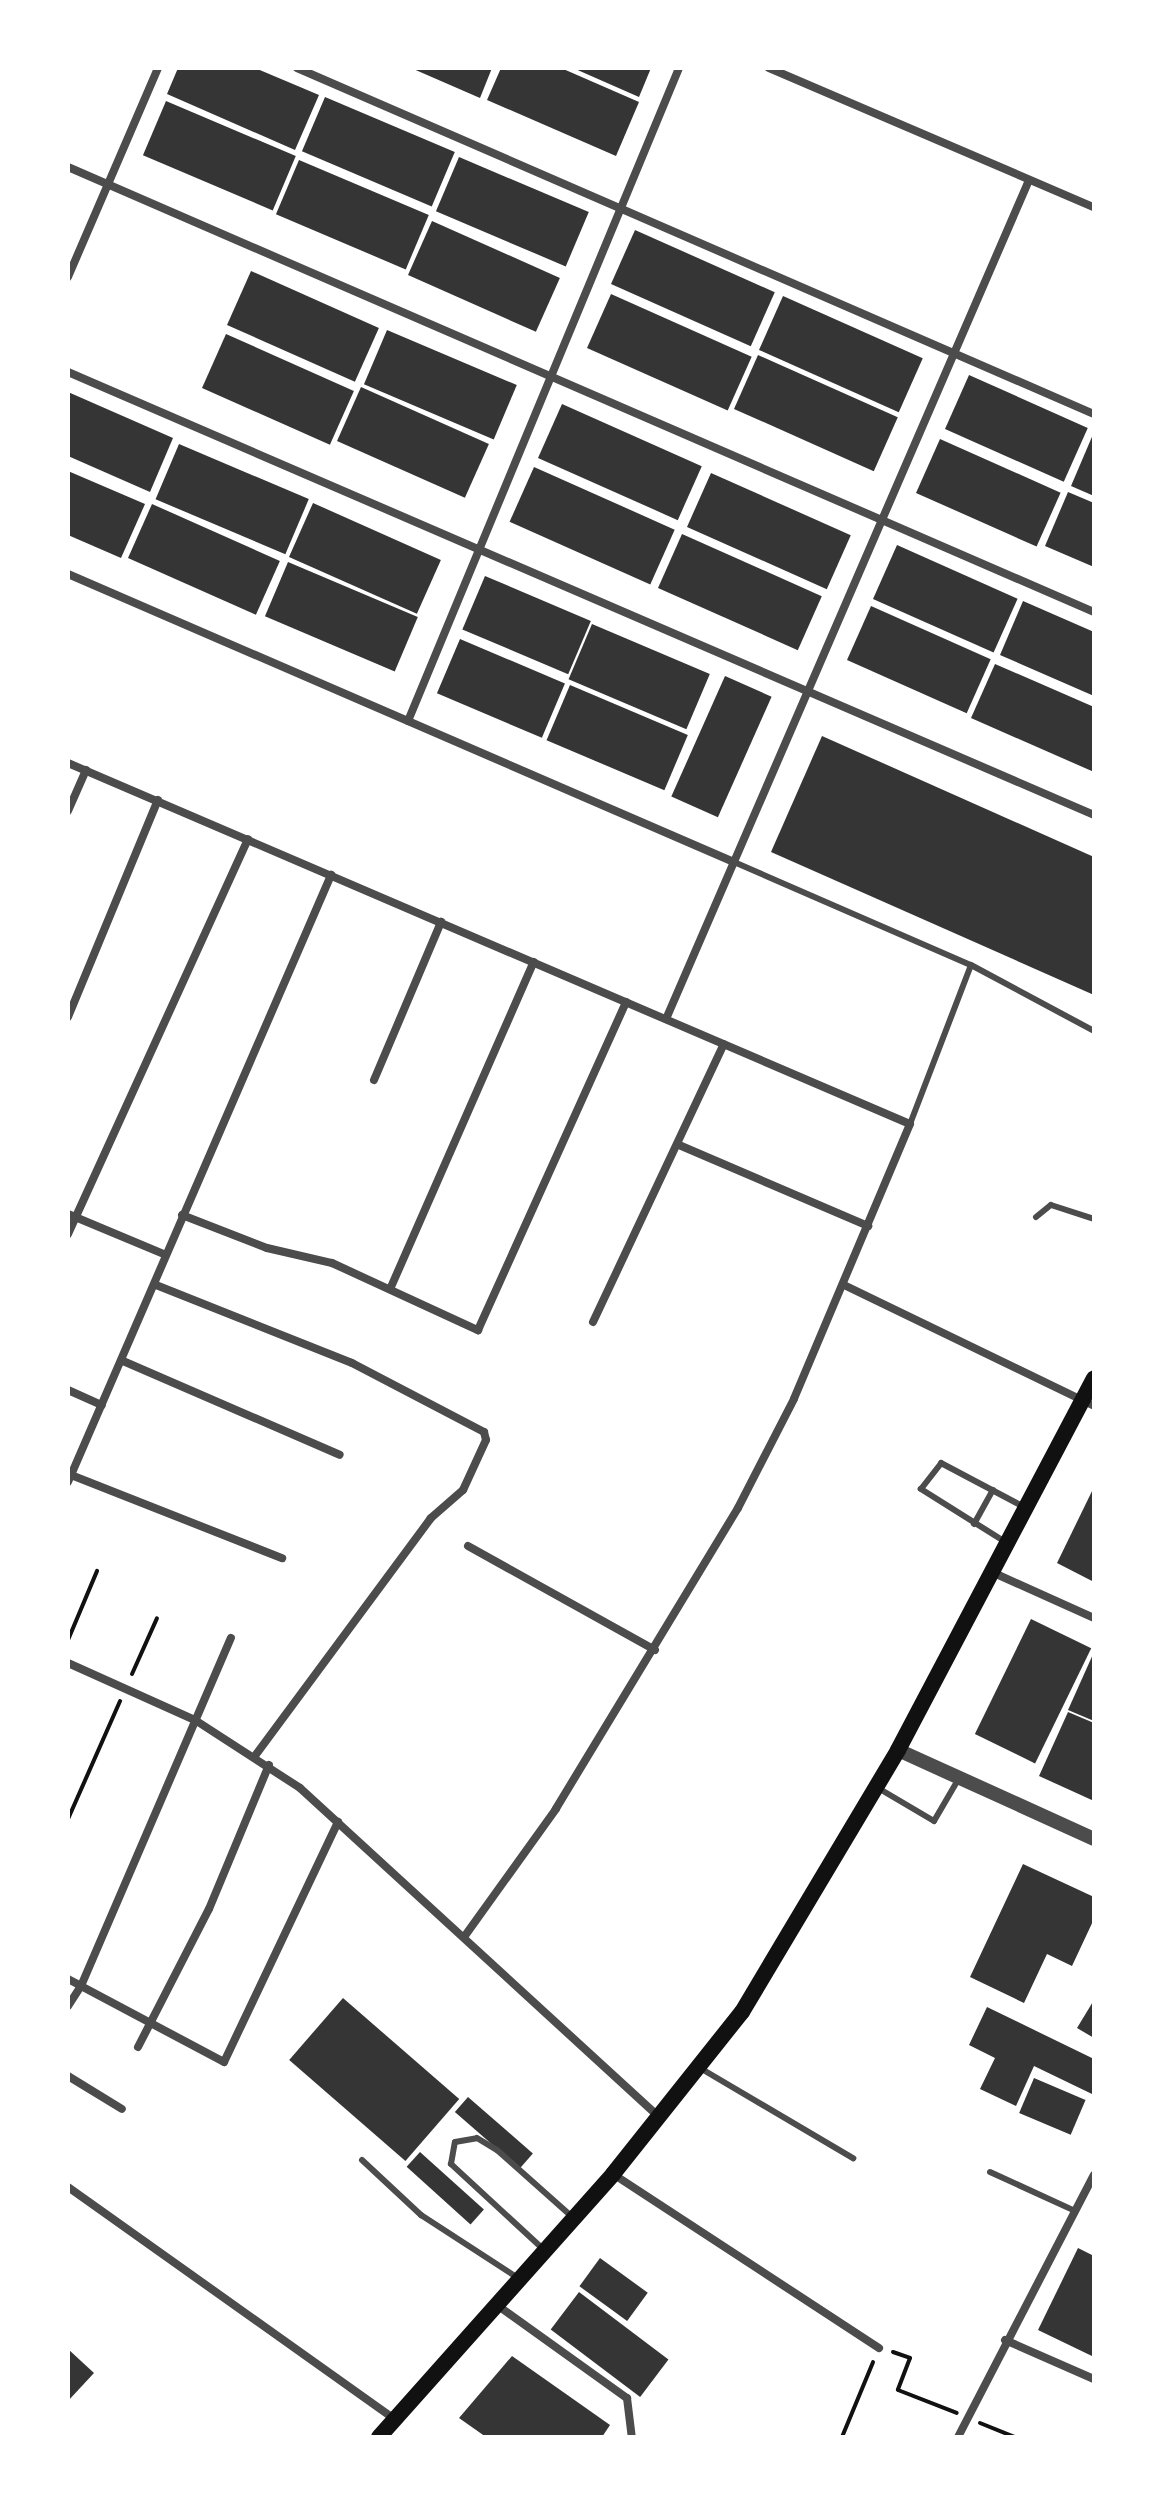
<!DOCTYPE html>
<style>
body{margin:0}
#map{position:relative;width:1162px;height:2505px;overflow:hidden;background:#fff;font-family:"Space Grotesk",sans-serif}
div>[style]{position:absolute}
.building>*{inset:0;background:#353535;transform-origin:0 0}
.path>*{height:4px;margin:-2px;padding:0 2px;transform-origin:2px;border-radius:2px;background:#111}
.service>*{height:6px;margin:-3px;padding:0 3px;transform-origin:3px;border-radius:3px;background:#4c4c4c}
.minor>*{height:8px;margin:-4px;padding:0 4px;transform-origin:4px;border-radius:4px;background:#4c4c4c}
.tertiary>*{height:14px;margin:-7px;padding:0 7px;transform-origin:7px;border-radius:7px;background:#4c4c4c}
.secondary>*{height:16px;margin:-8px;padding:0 8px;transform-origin:8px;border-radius:8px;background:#111}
span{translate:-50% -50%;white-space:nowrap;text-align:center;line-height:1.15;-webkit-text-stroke:6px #fff;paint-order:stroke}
.frame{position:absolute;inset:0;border:70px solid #fff;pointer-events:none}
</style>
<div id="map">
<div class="building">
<div style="clip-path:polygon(178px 68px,255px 68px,319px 95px,295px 150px,167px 94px)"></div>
<div style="clip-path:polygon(411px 68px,492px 68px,480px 98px)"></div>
<div style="clip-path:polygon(501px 68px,561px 68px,639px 102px,616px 156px,487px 100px)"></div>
<div style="clip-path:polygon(573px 68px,651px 68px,639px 97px)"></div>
<div style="left:325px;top:97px;width:141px;height:59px;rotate:23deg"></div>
<div style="left:166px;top:101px;width:141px;height:59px;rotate:23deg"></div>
<div style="left:459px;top:157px;width:141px;height:59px;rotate:23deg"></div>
<div style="left:299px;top:160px;width:141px;height:59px;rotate:23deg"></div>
<div style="left:432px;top:221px;width:140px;height:59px;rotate:24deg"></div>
<div style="left:635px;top:230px;width:153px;height:59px;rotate:24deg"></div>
<div style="left:251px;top:271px;width:140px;height:59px;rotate:24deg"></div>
<div style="left:611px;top:294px;width:154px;height:59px;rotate:24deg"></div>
<div style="left:783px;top:296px;width:153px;height:59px;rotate:24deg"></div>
<div style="left:387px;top:330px;width:141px;height:59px;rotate:23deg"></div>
<div style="left:226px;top:334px;width:140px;height:59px;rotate:24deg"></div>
<div style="left:758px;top:355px;width:153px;height:59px;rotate:24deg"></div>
<div style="left:969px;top:375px;width:130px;height:59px;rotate:24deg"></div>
<div style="left:361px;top:387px;width:140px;height:59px;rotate:24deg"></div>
<div style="clip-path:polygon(68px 392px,173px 438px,150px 492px,68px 456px)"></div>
<div style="left:562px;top:404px;width:153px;height:59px;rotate:24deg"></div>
<div style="clip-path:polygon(1094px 432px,1094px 496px,1071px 486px)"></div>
<div style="left:940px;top:439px;width:132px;height:59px;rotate:24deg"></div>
<div style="left:179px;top:444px;width:141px;height:60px;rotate:23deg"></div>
<div style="left:534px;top:467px;width:154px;height:60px;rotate:24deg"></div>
<div style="clip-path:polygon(68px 471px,145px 504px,121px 558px,68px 535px)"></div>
<div style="left:711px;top:473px;width:153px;height:59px;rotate:24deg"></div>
<div style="clip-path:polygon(1068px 492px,1094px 503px,1094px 567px,1045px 546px)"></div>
<div style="left:313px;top:503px;width:140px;height:59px;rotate:24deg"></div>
<div style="left:152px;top:504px;width:140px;height:59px;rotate:24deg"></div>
<div style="left:682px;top:534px;width:153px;height:59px;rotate:24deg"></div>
<div style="left:897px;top:545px;width:132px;height:59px;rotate:24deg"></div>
<div style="left:288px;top:562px;width:141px;height:59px;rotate:23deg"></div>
<div style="left:485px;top:576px;width:115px;height:58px;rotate:23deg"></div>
<div style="clip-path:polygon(1023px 601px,1094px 632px,1094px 696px,1000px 655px)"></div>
<div style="left:871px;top:606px;width:131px;height:59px;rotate:24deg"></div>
<div style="left:592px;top:624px;width:128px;height:60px;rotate:23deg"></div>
<div style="left:460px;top:639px;width:114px;height:59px;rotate:23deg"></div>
<div style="clip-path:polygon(995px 664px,1094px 707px,1094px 772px,971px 718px)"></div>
<div style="left:725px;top:676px;width:51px;height:132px;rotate:24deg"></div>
<div style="left:570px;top:685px;width:128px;height:60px;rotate:23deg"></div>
<div style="clip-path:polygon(822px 736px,1094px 857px,1094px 995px,771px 852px)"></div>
<div style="clip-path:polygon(1094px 1487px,1094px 1582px,1057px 1563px)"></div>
<div style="left:1031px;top:1619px;width:67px;height:128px;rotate:26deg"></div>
<div style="clip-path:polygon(1094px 1652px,1094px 1721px,1068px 1710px)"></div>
<div style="clip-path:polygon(1068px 1712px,1094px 1723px,1094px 1801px,1039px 1776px)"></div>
<div style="clip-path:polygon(1023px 1864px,1094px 1897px,1094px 1919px,1072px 1966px,1047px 1954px,1024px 2003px,970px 1977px)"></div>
<div style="left:343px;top:1998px;width:154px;height:82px;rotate:41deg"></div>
<div style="clip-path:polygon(1094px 2000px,1094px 2038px,1077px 2028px)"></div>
<div style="clip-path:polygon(987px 2007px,1094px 2059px,1092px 2094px,1034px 2066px,1016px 2106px,980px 2089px,995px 2058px,969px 2045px)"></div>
<div style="left:1034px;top:2078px;width:56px;height:38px;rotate:23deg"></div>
<div style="left:468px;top:2097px;width:86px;height:20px;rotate:41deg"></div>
<div style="left:420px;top:2152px;width:86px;height:20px;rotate:42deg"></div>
<div style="clip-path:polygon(1078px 2248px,1094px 2256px,1094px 2357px,1038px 2330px)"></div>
<div style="left:600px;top:2258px;width:59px;height:35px;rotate:36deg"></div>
<div style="left:579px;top:2292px;width:112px;height:47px;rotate:37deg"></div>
<div style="clip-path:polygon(68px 2349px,94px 2373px,68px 2401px)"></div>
<div style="clip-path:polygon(512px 2356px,610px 2425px,602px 2437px,486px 2437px,459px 2418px)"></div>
</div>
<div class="path">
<div style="left:68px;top:1640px;width:75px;rotate:-67.2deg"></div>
<div style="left:132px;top:1674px;width:61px;rotate:-65.9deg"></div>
<div style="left:68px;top:1819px;width:129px;rotate:-66.2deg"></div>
<div style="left:893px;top:2352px;width:18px;rotate:19deg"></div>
<div style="left:910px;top:2358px;width:34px;rotate:111deg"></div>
<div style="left:898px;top:2390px;width:63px;rotate:21.3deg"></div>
<div style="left:980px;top:2423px;width:37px;rotate:22deg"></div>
<div style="left:842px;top:2437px;width:81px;rotate:-67.5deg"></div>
</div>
<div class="service">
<div style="left:734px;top:862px;width:258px;rotate:23.5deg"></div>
<div style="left:971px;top:965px;width:140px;rotate:28.2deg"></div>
<div style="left:910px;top:1124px;width:170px;rotate:-69deg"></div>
<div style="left:1036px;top:1217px;width:19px;rotate:-39deg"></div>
<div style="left:1051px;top:1205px;width:45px;rotate:18deg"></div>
<div style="left:974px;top:1524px;width:39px;rotate:-61deg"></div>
<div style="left:1007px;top:1543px;width:102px;rotate:-147.9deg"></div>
<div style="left:921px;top:1489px;width:33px;rotate:-52deg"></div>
<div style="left:941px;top:1463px;width:94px;rotate:27.9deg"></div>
<div style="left:878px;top:1788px;width:65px;rotate:30.5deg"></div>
<div style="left:934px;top:1821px;width:48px;rotate:-59.7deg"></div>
<div style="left:700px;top:2068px;width:178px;rotate:30.5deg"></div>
<div style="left:362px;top:2160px;width:81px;rotate:43deg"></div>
<div style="left:421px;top:2215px;width:116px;rotate:33deg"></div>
<div style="left:990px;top:2172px;width:94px;rotate:24.6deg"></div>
<div style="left:542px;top:2248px;width:124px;rotate:-137.3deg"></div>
<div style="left:451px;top:2164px;width:22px;rotate:-80deg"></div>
<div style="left:455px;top:2142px;width:22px;rotate:-10deg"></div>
<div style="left:477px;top:2138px;width:23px;rotate:31deg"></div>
<div style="left:497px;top:2150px;width:99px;rotate:41.7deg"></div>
</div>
<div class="minor">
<div style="left:297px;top:68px;width:869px;rotate:23.47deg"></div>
<div style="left:769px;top:68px;width:353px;rotate:23.2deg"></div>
<div style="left:68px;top:167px;width:1118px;rotate:23.45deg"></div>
<div style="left:68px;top:277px;width:228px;rotate:-66.7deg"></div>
<div style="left:68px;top:372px;width:1118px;rotate:23.35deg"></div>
<div style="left:68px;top:574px;width:726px;rotate:23.39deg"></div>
<div style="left:408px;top:721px;width:707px;rotate:-67.46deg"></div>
<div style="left:68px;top:763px;width:916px;rotate:23.21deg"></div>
<div style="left:910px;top:1124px;width:298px;rotate:112.9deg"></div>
<div style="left:794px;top:1399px;width:123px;rotate:117.2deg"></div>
<div style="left:738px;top:1508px;width:352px;rotate:121.2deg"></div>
<div style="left:556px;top:1809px;width:158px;rotate:125.7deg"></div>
<div style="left:68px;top:811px;width:45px;rotate:-66.3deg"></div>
<div style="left:68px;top:1017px;width:235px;rotate:-67.5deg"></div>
<div style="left:666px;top:1019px;width:914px;rotate:-66.6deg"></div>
<div style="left:374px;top:1080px;width:172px;rotate:-67deg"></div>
<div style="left:679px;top:1145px;width:206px;rotate:23.2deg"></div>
<div style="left:68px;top:1214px;width:106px;rotate:22.7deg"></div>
<div style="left:182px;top:1215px;width:91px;rotate:21.2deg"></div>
<div style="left:267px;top:1248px;width:67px;rotate:13deg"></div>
<div style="left:332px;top:1263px;width:161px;rotate:24.7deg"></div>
<div style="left:478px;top:1330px;width:360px;rotate:-65.7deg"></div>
<div style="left:68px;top:1234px;width:434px;rotate:-65.5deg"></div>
<div style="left:156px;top:1285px;width:211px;rotate:21.7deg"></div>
<div style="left:352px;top:1363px;width:149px;rotate:27.6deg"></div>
<div style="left:484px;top:1432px;width:8px;rotate:76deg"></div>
<div style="left:486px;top:1440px;width:55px;rotate:114.7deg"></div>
<div style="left:463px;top:1490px;width:43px;rotate:138.8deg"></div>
<div style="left:431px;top:1518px;width:296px;rotate:126.5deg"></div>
<div style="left:844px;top:1285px;width:278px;rotate:25.8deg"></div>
<div style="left:391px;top:1287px;width:355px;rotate:-66.3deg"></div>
<div style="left:593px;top:1322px;width:307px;rotate:-64.8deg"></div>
<div style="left:123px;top:1361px;width:236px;rotate:23.4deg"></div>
<div style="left:68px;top:1390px;width:37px;rotate:24deg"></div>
<div style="left:71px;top:1475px;width:227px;rotate:21.5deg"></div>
<div style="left:68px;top:1482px;width:662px;rotate:-66.57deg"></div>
<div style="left:468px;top:1546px;width:214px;rotate:29.1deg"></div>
<div style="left:994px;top:1573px;width:110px;rotate:24.2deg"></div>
<div style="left:68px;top:1663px;width:139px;rotate:24.2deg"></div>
<div style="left:195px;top:1720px;width:125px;rotate:32.9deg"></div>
<div style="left:300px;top:1788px;width:487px;rotate:42.5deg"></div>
<div style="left:68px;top:1979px;width:15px;rotate:28deg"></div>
<div style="left:81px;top:1986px;width:379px;rotate:-66.7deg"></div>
<div style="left:68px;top:2006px;width:24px;rotate:-57deg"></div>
<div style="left:81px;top:1986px;width:162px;rotate:28deg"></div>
<div style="left:224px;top:2062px;width:266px;rotate:-64.6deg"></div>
<div style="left:138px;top:2047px;width:155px;rotate:-62.8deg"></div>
<div style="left:209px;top:1909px;width:156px;rotate:-67.4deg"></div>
<div style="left:68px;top:2076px;width:63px;rotate:31.4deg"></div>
<div style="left:613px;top:2174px;width:318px;rotate:33.2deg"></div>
<div style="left:68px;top:2187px;width:400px;rotate:35.4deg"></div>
<div style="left:497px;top:2305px;width:160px;rotate:35.6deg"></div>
<div style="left:627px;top:2398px;width:39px;rotate:83deg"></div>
<div style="left:1005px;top:2340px;width:97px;rotate:23.7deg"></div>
<div style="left:958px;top:2437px;width:295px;rotate:-62.6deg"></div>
</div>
<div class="tertiary">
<div style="left:898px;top:1750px;width:215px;rotate:24.4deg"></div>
</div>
<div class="secondary">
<div style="left:379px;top:2437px;width:352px;rotate:-48.3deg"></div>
<div style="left:613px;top:2174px;width:207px;rotate:-51.5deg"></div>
<div style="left:742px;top:2012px;width:305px;rotate:-59.2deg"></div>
<div style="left:898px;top:1750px;width:420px;rotate:-62.2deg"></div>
</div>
<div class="frame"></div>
</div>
